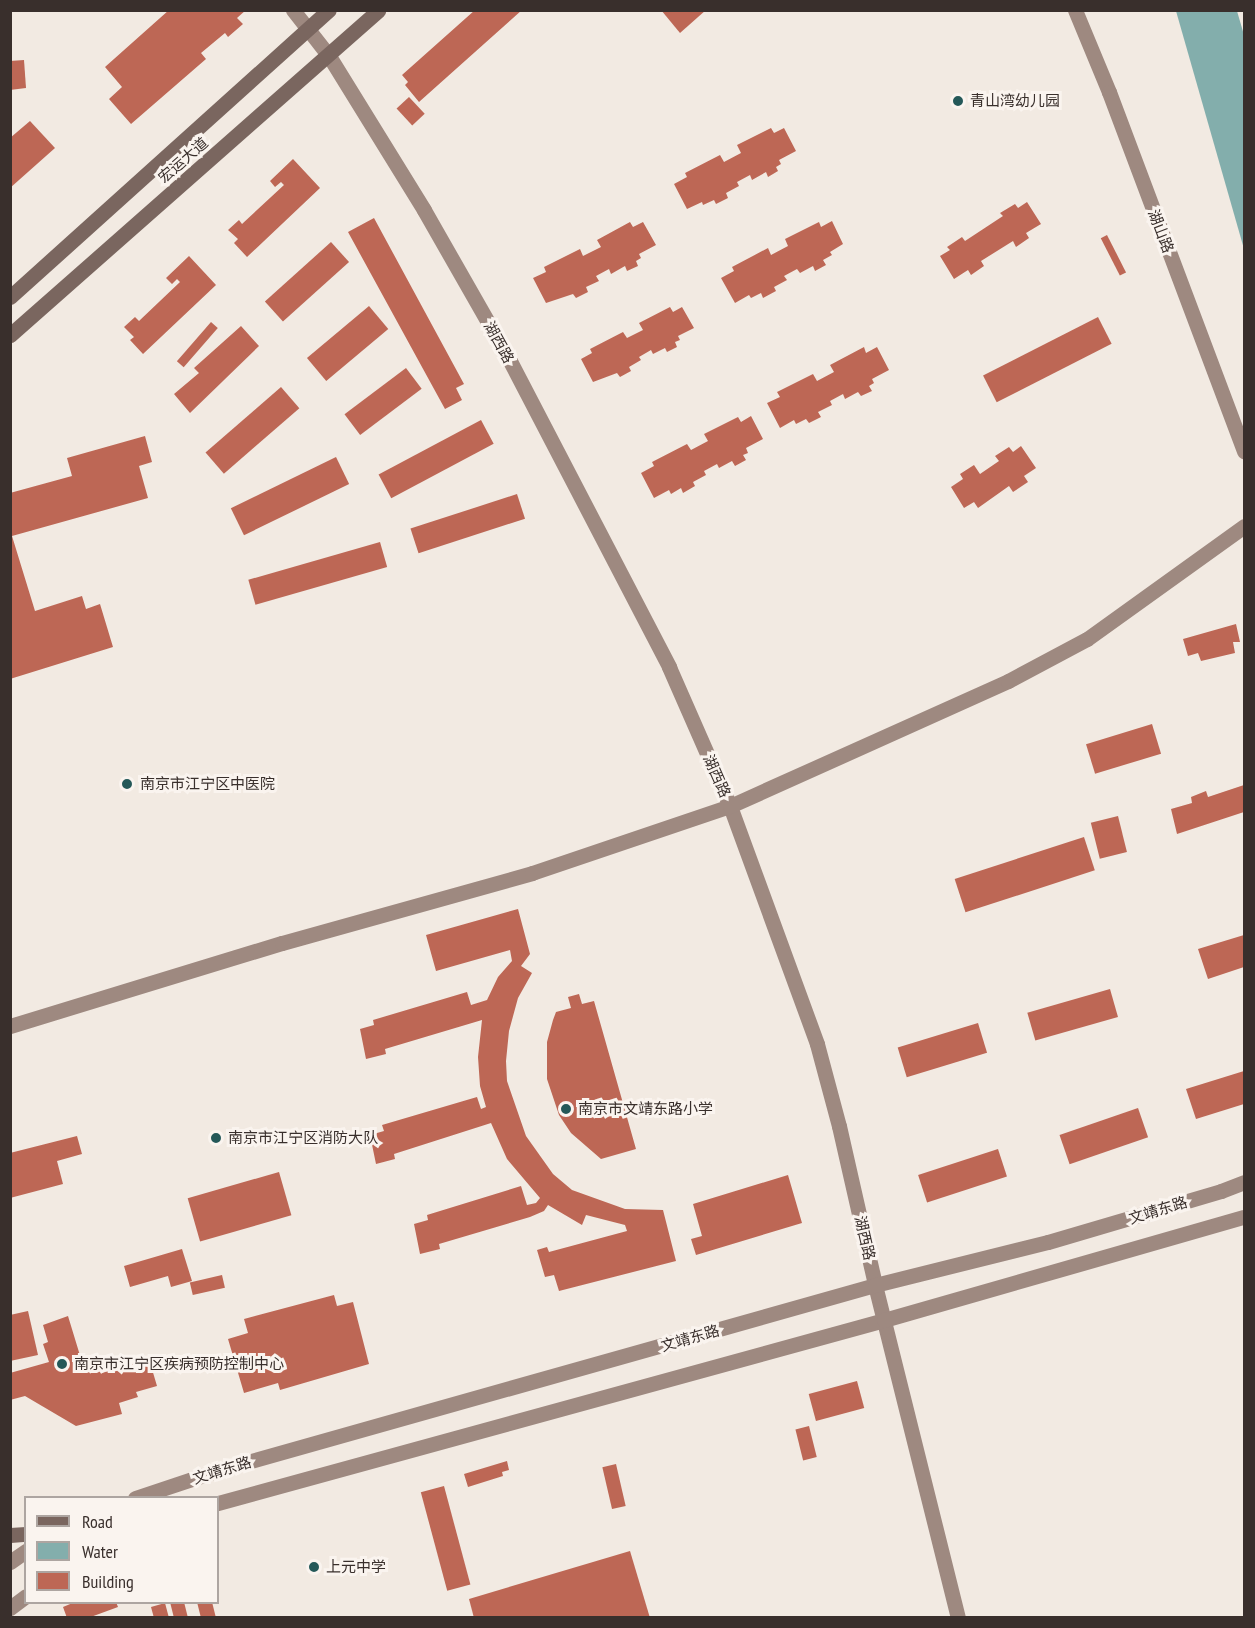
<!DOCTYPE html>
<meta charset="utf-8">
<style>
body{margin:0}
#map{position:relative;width:1255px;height:1628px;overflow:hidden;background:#f2eae2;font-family:"PT Sans Narrow","Noto Sans SC",sans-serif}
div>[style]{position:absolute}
.water>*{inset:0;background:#83aeac}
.building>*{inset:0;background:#bd6755;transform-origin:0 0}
.secondary>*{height:15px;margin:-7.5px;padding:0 7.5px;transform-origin:7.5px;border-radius:7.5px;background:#9e8980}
.primary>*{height:15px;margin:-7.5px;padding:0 7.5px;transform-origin:7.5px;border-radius:7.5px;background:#7a665f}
.dots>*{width:16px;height:16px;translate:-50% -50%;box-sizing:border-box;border:3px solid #faf4ef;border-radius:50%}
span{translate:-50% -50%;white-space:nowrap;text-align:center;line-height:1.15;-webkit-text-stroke:6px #faf4ef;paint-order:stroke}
.poi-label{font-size:15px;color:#392f2c}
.left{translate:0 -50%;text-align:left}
.street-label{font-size:15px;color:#392f2c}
.frame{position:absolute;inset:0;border:12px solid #392f2c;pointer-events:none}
.legend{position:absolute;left:24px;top:1496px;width:195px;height:108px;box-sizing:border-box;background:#faf4ef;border:2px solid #ada5a1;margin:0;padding:8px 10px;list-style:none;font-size:18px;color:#392f2c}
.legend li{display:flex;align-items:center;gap:12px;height:30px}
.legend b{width:30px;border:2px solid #ada5a1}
</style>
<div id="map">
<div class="water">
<div style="clip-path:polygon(1176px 11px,1237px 11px,1244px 35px,1244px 249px)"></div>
</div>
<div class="building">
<div style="clip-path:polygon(169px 10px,246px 10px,237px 18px,243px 24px,228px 37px,225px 33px,201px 53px,206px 59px,131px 124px,109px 99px,122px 87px,105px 67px)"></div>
<div style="clip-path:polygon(475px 10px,522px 10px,419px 102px,405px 85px,408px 82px,402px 75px)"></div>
<div style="clip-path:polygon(661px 10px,706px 10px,680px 33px)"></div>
<div style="clip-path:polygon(24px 60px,26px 88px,10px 90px,10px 61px)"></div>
<div style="left:409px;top:97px;width:23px;height:17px;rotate:47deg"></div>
<div style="clip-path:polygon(30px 121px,55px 148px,10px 188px,10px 138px)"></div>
<div style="clip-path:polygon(771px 128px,774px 133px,784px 128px,796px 151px,779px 160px,781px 164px,776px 167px,778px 171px,768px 177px,766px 172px,752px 180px,750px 175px,737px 182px,739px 186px,726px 193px,728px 198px,716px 204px,714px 200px,703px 205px,702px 202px,687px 209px,674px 184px,687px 177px,685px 173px,720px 155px,724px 162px,741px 153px,737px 145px)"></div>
<div style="clip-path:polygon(293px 159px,320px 188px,247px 257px,234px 243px,238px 239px,228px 230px,239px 220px,242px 224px,284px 185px,281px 182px,275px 187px,270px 181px)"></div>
<div style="clip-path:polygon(1027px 202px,1041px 224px,1026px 233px,1029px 238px,1016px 247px,1013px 241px,981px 261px,984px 266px,971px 275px,968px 270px,954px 279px,940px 256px,950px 250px,947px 247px,962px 237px,965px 241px,1003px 216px,1000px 213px,1015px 204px,1018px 208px)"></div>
<div style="clip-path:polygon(374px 218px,464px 384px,456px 388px,462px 400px,445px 409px,348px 232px)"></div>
<div style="clip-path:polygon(832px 221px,843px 244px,830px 252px,832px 255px,823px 260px,826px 265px,815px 271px,813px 266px,800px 273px,797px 269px,784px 276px,787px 280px,774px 287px,776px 291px,763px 298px,761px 293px,751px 298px,749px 295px,735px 303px,721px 278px,734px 271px,732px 267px,768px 248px,771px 255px,788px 246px,785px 239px,819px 222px,821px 227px)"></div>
<div style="clip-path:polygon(630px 222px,633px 227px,643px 222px,656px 245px,639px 254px,641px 258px,636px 261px,638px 266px,627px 271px,625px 266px,611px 274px,609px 269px,596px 276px,599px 281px,586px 287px,588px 292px,576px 298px,573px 294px,546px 303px,533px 278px,546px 272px,544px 267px,580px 249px,583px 256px,601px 247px,597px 240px)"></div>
<div style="left:1107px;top:235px;width:42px;height:7px;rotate:63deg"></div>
<div style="left:331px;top:242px;width:27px;height:89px;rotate:48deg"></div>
<div style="clip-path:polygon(189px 256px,216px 285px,143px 354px,130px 340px,134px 337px,124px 327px,135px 317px,139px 321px,180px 282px,177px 279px,172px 284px,166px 278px)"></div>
<div style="left:369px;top:306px;width:30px;height:81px;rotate:50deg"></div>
<div style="clip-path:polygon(670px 307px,673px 312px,682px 307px,694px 328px,678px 336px,680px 340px,675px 342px,677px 347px,667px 352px,665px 348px,653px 354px,651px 350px,639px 357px,641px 360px,629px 367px,631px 371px,620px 377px,617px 373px,593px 382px,581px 359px,592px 353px,590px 349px,623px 332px,627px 338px,643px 330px,639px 323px)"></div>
<div style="left:1098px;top:317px;width:30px;height:129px;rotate:63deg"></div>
<div style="left:211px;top:322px;width:9px;height:52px;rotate:41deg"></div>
<div style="clip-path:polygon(241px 326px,259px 346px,190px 413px,174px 394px,199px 373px,194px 368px)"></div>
<div style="clip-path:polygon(864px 347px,866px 353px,877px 347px,889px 370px,872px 379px,874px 383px,869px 386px,872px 391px,861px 396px,858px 392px,845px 399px,843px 394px,830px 401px,832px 405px,818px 412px,821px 417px,809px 423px,806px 419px,796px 424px,794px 420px,780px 428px,767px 403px,780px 397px,777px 392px,813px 374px,817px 381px,834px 372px,830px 365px)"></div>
<div style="left:406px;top:368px;width:26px;height:77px;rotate:53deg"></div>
<div style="left:281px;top:387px;width:28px;height:100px;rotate:49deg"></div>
<div style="clip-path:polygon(751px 416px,763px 439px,746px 448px,748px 453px,743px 455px,746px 460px,735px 466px,732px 461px,719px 468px,717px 464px,704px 471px,706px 475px,693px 482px,695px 486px,683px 493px,681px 488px,671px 494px,669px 490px,654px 498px,641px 473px,654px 466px,652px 462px,687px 444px,691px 450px,708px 441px,704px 434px,738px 417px,741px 422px)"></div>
<div style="left:481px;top:420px;width:27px;height:116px;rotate:62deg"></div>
<div style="clip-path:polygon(145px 436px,152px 462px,139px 466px,148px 498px,12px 536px,35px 611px,82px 596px,86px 609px,100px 604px,113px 647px,10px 679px,10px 493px,72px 476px,67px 458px)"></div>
<div style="clip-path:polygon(1021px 446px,1036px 468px,1024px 476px,1028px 482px,1013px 492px,1009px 486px,978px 508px,974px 502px,964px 508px,951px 487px,963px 479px,960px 474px,974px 465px,980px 474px,999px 461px,995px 456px,1009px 447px,1013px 452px)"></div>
<div style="left:336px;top:457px;width:30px;height:117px;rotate:64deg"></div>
<div style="left:517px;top:494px;width:26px;height:112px;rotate:72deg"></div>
<div style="left:380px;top:542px;width:26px;height:137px;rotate:74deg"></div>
<div style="clip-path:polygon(1236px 624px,1240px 642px,1233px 642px,1235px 653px,1201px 661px,1198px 653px,1188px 656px,1183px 639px)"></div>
<div style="left:1152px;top:724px;width:31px;height:69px;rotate:73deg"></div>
<div style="clip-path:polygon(1244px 785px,1244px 812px,1177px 834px,1171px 809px,1192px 803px,1191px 797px,1206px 791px,1208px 797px)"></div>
<div style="left:1118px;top:816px;width:37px;height:28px;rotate:76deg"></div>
<div style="left:1084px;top:837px;width:35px;height:136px;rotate:72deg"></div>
<div style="clip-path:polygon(518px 909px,530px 954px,521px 966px,532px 973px,518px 998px,509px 1031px,506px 1061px,507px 1081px,526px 1136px,553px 1174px,572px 1190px,625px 1209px,663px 1210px,676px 1261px,559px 1291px,554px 1275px,545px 1277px,537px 1250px,547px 1247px,549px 1252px,627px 1231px,625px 1225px,586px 1215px,582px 1225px,548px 1205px,544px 1211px,530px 1217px,439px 1244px,440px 1249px,420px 1254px,414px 1224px,428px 1220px,427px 1215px,521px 1186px,527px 1205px,536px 1203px,540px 1198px,507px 1159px,491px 1123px,394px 1154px,395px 1159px,376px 1164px,370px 1135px,384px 1131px,382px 1125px,477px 1097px,481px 1109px,486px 1107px,480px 1086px,478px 1057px,482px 1020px,385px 1049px,386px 1054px,366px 1059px,360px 1029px,374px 1025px,373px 1020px,467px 992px,471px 1005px,487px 1000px,498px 977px,512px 961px,510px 950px,436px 971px,426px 935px)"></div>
<div style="clip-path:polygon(1244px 935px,1244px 967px,1208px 979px,1198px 949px)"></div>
<div style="left:1110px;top:989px;width:29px;height:86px;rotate:74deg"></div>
<div style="clip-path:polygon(579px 994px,582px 1004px,594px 1001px,636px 1149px,601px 1159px,571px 1133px,559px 1115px,547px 1079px,547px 1042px,553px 1020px,556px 1012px,571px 1008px,568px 997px)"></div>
<div style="left:978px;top:1023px;width:31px;height:84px;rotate:73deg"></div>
<div style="clip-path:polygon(1244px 1071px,1244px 1104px,1196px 1119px,1186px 1089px)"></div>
<div style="left:1138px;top:1108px;width:31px;height:83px;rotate:71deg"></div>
<div style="clip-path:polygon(77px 1136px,82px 1154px,57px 1161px,63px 1184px,10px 1198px,10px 1153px)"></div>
<div style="left:998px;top:1149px;width:29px;height:84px;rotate:72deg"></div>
<div style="left:279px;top:1172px;width:45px;height:95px;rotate:74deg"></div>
<div style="clip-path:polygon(788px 1175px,802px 1223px,696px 1255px,691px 1239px,702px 1236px,693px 1204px)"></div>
<div style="clip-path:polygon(182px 1249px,192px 1281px,171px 1287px,168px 1276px,130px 1287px,124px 1266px)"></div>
<div style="left:222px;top:1275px;width:13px;height:33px;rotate:77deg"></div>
<div style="clip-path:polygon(334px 1295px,337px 1306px,353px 1302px,369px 1364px,280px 1390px,278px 1383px,244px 1393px,228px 1339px,248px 1333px,244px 1319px)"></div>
<div style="clip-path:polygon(28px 1311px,38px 1355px,10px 1361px,10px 1315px)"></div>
<div style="clip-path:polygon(68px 1316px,82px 1362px,102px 1373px,149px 1359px,157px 1386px,136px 1392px,138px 1397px,119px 1403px,122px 1414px,76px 1426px,25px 1396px,10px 1400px,10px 1373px,49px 1362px,43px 1344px,48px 1342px,43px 1325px)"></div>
<div style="left:857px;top:1381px;width:28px;height:50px;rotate:75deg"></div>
<div style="left:809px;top:1426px;width:32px;height:14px;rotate:76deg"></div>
<div style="clip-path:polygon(507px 1461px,509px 1470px,502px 1472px,503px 1476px,468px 1487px,464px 1474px)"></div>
<div style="left:616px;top:1464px;width:43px;height:14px;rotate:77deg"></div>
<div style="left:444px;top:1486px;width:102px;height:24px;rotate:75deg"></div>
<div style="clip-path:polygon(630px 1551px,650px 1618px,474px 1618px,469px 1599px)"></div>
<div style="clip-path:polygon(75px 1602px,116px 1602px,118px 1607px,88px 1618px,67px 1618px,63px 1607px)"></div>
<div style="clip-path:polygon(170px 1602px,184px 1602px,188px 1618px,174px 1618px)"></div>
<div style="clip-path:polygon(197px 1602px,212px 1602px,216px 1618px,201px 1618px)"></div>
<div style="clip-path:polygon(165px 1603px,169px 1618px,154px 1618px,151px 1607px)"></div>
</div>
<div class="secondary">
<div style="left:293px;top:10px;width:58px;rotate:52deg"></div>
<div style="left:329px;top:56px;width:181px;rotate:58.3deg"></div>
<div style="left:424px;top:210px;width:174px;rotate:60.3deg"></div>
<div style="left:510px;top:361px;width:345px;rotate:62.5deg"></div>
<div style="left:669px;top:667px;width:152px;rotate:66.3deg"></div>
<div style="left:730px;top:806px;width:253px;rotate:69.9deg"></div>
<div style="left:817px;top:1044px;width:85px;rotate:75deg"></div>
<div style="left:839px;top:1126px;width:163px;rotate:77.2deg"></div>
<div style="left:875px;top:1285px;width:343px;rotate:76deg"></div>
<div style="left:1075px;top:10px;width:89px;rotate:67.5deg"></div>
<div style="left:1109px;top:92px;width:384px;rotate:69.4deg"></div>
<div style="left:10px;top:1026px;width:284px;rotate:-17deg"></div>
<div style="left:282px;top:943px;width:260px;rotate:-15.6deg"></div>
<div style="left:532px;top:873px;width:209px;rotate:-18.7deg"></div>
<div style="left:730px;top:806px;width:305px;rotate:-24.2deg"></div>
<div style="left:1008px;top:681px;width:89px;rotate:-28deg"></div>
<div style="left:1087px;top:639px;width:193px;rotate:-35.7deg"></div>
<div style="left:135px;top:1498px;width:89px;rotate:-18.4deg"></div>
<div style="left:219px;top:1470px;width:682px;rotate:-15.75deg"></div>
<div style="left:875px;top:1285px;width:178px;rotate:-14deg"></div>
<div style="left:1048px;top:1242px;width:180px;rotate:-16.4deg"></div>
<div style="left:1221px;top:1191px;width:25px;rotate:-21deg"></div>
<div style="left:218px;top:1503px;width:691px;rotate:-15.36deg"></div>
<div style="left:884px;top:1320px;width:374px;rotate:-16deg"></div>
<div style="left:10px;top:1562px;width:19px;rotate:-35deg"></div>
<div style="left:10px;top:1608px;width:20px;rotate:-37deg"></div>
</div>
<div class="primary">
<div style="left:10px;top:297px;width:429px;rotate:-42deg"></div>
<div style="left:10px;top:335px;width:491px;rotate:-41.4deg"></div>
<div style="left:10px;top:1535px;width:16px;rotate:-4deg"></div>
</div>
<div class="dots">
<div style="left:958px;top:101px;background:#245858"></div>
<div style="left:127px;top:784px;background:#245858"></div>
<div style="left:566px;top:1109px;background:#245858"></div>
<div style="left:216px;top:1138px;background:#245858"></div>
<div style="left:62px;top:1364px;background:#245858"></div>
<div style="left:314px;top:1567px;background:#245858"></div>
</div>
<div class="poi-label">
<span class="left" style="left:970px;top:101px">青山湾幼儿园</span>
<span class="left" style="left:140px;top:784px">南京市江宁区中医院</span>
<span class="left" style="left:578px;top:1109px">南京市文靖东路小学</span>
<span class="left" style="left:228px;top:1138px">南京市江宁区消防大队</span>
<span class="left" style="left:74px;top:1364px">南京市江宁区疾病预防控制中心</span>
<span class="left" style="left:326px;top:1567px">上元中学</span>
</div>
<div class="street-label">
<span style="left:183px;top:160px;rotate:-41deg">宏运大道</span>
<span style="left:1161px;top:231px;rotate:69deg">湖山路</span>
<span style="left:499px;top:342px;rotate:61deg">湖西路</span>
<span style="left:717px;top:776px;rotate:66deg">湖西路</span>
<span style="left:1158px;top:1210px;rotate:-17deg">文靖东路</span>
<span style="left:865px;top:1238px;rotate:77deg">湖西路</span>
<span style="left:690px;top:1338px;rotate:-16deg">文靖东路</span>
<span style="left:222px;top:1470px;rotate:-17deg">文靖东路</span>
</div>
<div class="frame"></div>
<ul class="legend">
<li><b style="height:8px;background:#7a665f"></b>Road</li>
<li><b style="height:16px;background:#83aeac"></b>Water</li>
<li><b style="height:16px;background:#bd6755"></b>Building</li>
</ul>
</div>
